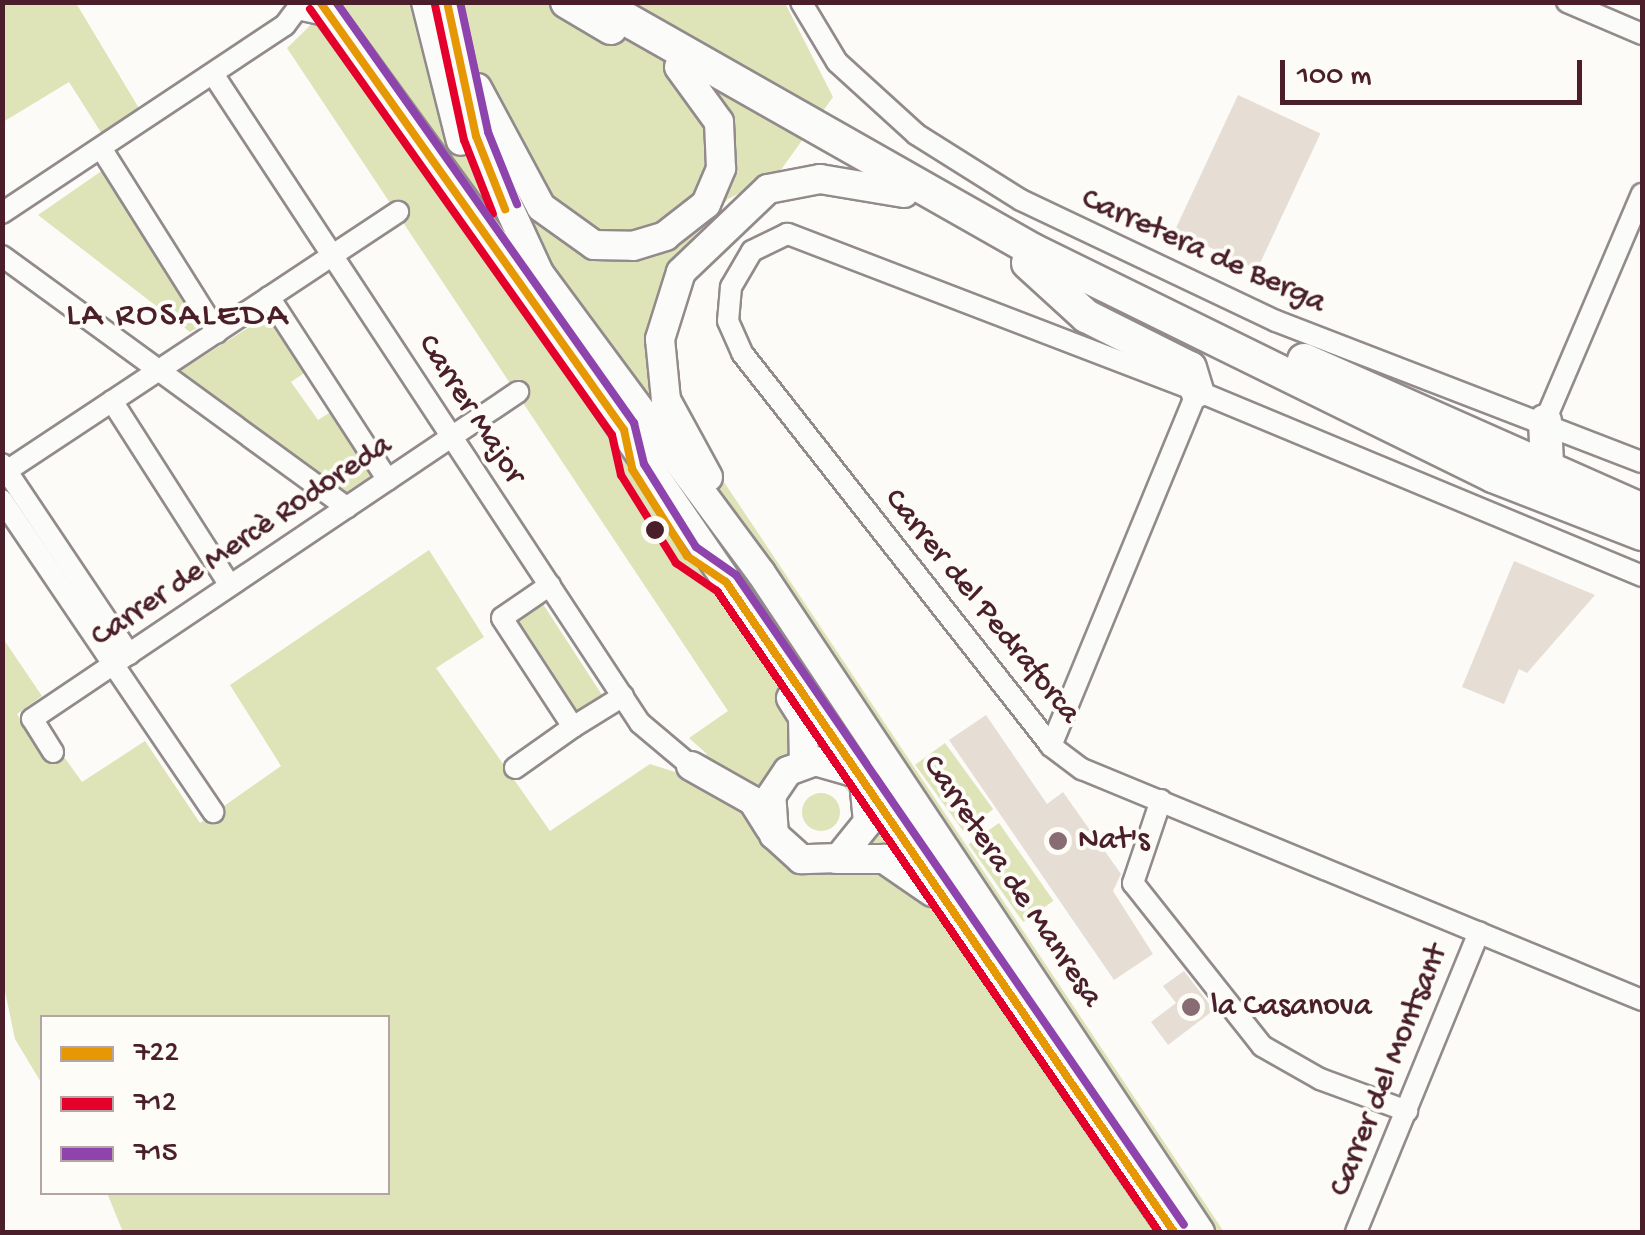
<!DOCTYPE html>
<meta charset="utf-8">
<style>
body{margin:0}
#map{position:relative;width:1645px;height:1235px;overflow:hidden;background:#fcfbf8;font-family:"Gochi Hand",sans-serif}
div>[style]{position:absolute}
.green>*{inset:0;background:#dee4b8;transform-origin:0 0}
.round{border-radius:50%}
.building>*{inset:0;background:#e6ddd5;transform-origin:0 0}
.roads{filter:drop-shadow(2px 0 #928a8b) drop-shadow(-2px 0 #928a8b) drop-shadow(0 2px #928a8b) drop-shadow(0 -2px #928a8b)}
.street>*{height:20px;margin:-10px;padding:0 10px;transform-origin:10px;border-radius:10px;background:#fbfbf9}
.secondary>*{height:28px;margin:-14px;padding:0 14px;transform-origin:14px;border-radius:14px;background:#fbfbf9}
.primary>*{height:32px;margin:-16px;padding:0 16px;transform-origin:16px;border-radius:16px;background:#fbfbf9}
.bus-1>*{height:8px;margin:-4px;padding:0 4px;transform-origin:4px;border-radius:4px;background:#e69804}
.bus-2>*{height:8px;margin:-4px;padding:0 4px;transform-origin:4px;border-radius:4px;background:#e4002b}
.bus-3>*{height:8px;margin:-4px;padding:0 4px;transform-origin:4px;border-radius:4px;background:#8e44ad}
.dots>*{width:28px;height:28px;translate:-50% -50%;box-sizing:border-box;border:5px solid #fdfcf7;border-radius:50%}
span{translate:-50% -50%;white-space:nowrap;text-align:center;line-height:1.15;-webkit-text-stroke:8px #fdfcf7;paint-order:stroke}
.street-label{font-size:32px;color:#4a1f2b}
.poi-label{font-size:32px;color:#4a1f2b}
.left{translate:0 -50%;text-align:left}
.neighbourhood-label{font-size:35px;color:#4a1f2b;letter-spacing:2.5px}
.frame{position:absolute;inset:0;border:5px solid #4a1f2b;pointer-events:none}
.legend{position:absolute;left:40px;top:1015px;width:350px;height:180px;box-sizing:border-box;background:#fdfcf7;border:2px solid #b5a4a5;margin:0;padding:12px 18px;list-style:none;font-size:30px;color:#4a1f2b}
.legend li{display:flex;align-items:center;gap:20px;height:50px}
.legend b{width:50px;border:2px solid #b5a4a5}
.scale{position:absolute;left:1280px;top:60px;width:302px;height:45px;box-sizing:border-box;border:5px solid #4a1f2b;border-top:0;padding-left:12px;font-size:30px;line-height:35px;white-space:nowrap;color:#4a1f2b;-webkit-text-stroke:8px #fdfcf7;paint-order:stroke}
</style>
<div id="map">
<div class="green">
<div style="clip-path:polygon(2px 3px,76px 3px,140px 110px,102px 134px,69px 82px,3px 122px)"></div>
<div style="clip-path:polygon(evenodd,302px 3px,785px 3px,833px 97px,778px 174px,728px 199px,677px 255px,659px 292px,646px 365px,1224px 1232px,123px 1232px,107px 1193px,388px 1192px,388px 1018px,42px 1018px,42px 1084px,15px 1039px,3px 982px,2px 637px,42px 696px,17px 714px,49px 761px,62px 754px,82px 782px,145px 741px,200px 823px,281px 766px,230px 685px,429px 550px,484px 637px,436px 668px,550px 831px,650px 764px,678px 773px,707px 754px,689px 738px,728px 711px,287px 48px,319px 17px,302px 3px,809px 776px,835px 778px,854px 797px,855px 823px,825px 848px,800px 842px,785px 820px,788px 794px,809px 776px)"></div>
<div style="clip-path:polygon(103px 170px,205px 323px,190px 332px,38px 215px)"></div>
<div style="clip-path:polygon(268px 315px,307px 371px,291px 382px,318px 420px,334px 410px,375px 473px,343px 494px,336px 488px,341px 480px,325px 469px,320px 476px,180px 371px)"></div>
<div style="left:541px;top:601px;width:116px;height:32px;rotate:57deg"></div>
<div style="left:945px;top:743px;width:82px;height:37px;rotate:54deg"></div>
<div class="round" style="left:802px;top:793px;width:38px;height:38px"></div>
<div style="left:999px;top:823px;width:95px;height:37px;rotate:55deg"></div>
</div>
<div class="building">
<div style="left:1238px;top:95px;width:91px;height:150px;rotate:25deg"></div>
<div style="clip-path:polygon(1514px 561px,1595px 595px,1527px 673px,1519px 669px,1504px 704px,1462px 687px)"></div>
<div style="clip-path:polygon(986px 715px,1047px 804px,1063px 792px,1121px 874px,1113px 891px,1153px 954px,1114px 980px,949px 740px)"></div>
<div style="clip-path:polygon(1184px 971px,1214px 1010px,1168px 1045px,1151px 1022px,1176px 1003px,1163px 986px)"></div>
</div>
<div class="roads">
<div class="street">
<div style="left:801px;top:2px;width:70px;rotate:59deg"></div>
<div style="left:837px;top:62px;width:107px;rotate:42.3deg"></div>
<div style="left:916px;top:134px;width:124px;rotate:32.2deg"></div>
<div style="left:1021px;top:200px;width:282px;rotate:25.4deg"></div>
<div style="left:1276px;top:321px;width:392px;rotate:21.1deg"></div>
<div style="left:1567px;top:2px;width:82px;rotate:23.1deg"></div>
<div style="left:213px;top:74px;width:777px;rotate:56.66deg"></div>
<div style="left:640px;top:723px;width:67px;rotate:40.1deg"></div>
<div style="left:101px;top:148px;width:218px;rotate:57.8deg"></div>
<div style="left:2px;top:213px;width:340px;rotate:-33.6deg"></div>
<div style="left:285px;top:25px;width:20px;rotate:-53deg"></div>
<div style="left:297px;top:9px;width:38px;rotate:12deg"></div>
<div style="left:2px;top:256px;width:427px;rotate:36.1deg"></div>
<div style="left:269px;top:297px;width:218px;rotate:57deg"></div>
<div style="left:112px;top:401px;width:217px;rotate:57.4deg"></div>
<div style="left:1545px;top:421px;width:247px;rotate:-66.9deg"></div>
<div style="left:2px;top:464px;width:229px;rotate:56.2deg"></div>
<div style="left:2px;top:474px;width:475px;rotate:-33.5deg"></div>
<div style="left:2px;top:500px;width:377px;rotate:55.9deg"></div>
<div style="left:1642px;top:576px;width:482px;rotate:-157.4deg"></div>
<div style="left:1197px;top:391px;width:439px;rotate:-159deg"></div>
<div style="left:787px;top:234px;width:39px;rotate:154deg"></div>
<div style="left:752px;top:251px;width:42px;rotate:120.3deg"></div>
<div style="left:731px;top:287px;width:34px;rotate:95deg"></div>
<div style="left:728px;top:321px;width:35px;rotate:66deg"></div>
<div style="left:742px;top:353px;width:500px;rotate:51.8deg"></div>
<div style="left:1051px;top:746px;width:39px;rotate:37deg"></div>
<div style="left:1082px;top:769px;width:606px;rotate:22.42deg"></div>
<div style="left:550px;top:585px;width:58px;rotate:145.5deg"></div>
<div style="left:502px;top:618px;width:130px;rotate:56.9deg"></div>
<div style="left:573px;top:727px;width:59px;rotate:-31.8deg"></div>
<div style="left:1051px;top:746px;width:384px;rotate:-67.6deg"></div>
<div style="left:53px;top:752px;width:39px;rotate:-122deg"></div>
<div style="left:32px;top:719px;width:586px;rotate:-33.93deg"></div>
<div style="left:515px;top:768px;width:71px;rotate:-35.3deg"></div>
<div style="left:1161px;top:800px;width:88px;rotate:108.6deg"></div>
<div style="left:1133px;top:883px;width:208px;rotate:51.6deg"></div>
<div style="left:1262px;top:1046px;width:67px;rotate:29.6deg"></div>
<div style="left:1320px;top:1079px;width:93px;rotate:20.2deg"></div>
<div style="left:1356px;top:1232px;width:324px;rotate:-67.7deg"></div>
</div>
<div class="secondary">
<div style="left:320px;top:2px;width:301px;rotate:54deg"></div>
<div style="left:497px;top:246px;width:1196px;rotate:55.53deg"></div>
<div style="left:426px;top:2px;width:143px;rotate:75.9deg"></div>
<div style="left:447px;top:2px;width:137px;rotate:77.8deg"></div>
<div style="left:476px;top:136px;width:151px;rotate:65.3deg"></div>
<div style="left:539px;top:273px;width:373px;rotate:53.5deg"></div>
<div style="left:761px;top:573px;width:792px;rotate:56.33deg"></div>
<div style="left:477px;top:88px;width:135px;rotate:61.7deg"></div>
<div style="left:541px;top:207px;width:65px;rotate:35.6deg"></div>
<div style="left:594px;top:245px;width:39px;rotate:1deg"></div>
<div style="left:633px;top:246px;width:34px;rotate:-17deg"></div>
<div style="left:665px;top:236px;width:52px;rotate:-38deg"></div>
<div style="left:706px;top:204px;width:39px;rotate:-67deg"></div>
<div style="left:721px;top:168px;width:46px;rotate:-92.5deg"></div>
<div style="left:719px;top:122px;width:68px;rotate:-126deg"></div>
<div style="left:708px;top:477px;width:88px;rotate:-118.6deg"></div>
<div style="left:666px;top:400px;width:61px;rotate:-95.6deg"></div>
<div style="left:660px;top:339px;width:70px;rotate:-72.6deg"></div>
<div style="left:681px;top:272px;width:120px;rotate:-43.7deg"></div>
<div style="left:768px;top:189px;width:53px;rotate:-10.9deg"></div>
<div style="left:820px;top:179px;width:85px;rotate:9.5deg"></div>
<div style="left:791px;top:698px;width:22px;rotate:58deg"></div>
<div style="left:803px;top:717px;width:47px;rotate:88.8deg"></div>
<div style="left:691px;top:766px;width:71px;rotate:29.4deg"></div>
<div style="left:753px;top:801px;width:32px;rotate:58deg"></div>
<div style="left:864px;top:780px;width:42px;rotate:84.6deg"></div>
<div style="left:868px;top:822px;width:46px;rotate:128.9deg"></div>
<div style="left:839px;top:858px;width:38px;rotate:178deg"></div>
<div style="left:801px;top:859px;width:36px;rotate:-138deg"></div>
<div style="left:774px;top:835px;width:39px;rotate:-94deg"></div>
<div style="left:771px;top:796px;width:30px;rotate:-56deg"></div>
<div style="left:788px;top:771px;width:29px;rotate:-20deg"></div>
<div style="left:815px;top:761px;width:51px;rotate:15.9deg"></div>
<div style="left:836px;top:859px;width:48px"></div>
<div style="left:884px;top:859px;width:58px;rotate:34.5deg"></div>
</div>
<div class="primary">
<div style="left:567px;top:2px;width:51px;rotate:30.6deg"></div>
<div style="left:596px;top:2px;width:502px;rotate:29.58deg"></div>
<div style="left:1033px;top:250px;width:513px;rotate:26.17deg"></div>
<div style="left:1493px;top:476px;width:160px;rotate:21.3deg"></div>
<div style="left:1028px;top:263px;width:79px;rotate:42.4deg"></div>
<div style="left:1086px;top:316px;width:116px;rotate:26.6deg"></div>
<div style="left:1190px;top:368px;width:24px;rotate:73deg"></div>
<div style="left:1304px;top:360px;width:370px;rotate:23.9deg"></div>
<div style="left:1545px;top:421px;width:64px;rotate:87.3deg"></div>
</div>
</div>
<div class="bus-1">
<div style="left:320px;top:2px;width:525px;rotate:54.61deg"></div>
<div style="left:624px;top:430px;width:40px;rotate:78deg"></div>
<div style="left:632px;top:469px;width:103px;rotate:57.7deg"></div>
<div style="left:687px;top:556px;width:47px;rotate:33.7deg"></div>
<div style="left:726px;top:582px;width:789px;rotate:55.42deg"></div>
<div style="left:447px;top:2px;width:137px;rotate:77.8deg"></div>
<div style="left:476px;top:136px;width:79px;rotate:68.3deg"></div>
</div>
<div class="bus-2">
<div style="left:435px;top:5px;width:138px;rotate:77.9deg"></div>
<div style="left:464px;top:140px;width:79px;rotate:68.6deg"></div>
<div style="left:310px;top:9px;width:522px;rotate:54.67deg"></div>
<div style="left:612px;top:435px;width:41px;rotate:77.3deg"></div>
<div style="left:621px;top:475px;width:104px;rotate:58deg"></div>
<div style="left:676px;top:563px;width:50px;rotate:34.3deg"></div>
<div style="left:717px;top:591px;width:779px;rotate:55.41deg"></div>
</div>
<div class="bus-3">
<div style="left:336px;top:2px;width:516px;rotate:54.71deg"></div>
<div style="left:634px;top:423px;width:42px;rotate:76.3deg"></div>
<div style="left:644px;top:464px;width:98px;rotate:57.9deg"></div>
<div style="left:696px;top:547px;width:49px;rotate:35deg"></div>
<div style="left:736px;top:575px;width:789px;rotate:55.42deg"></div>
<div style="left:460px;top:2px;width:133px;rotate:77.8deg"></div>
<div style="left:488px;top:132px;width:78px;rotate:68.1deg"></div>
</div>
<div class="dots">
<div style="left:655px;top:530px;background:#4a1f2b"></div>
<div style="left:1058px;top:841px;background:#886c73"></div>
<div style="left:1191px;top:1007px;background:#886c73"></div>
</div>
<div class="street-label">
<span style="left:1203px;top:252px;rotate:24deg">Carretera de Berga</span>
<span style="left:470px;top:410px;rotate:57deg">Carrer Major</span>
<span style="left:242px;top:542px;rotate:-34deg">Carrer de Mercè Rodoreda</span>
<span style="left:981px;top:607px;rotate:51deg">Carrer del Pedraforca</span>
<span style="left:1011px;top:882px;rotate:56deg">Carretera de Manresa</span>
<span style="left:1390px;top:1071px;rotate:-68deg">Carrer del Montsant</span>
</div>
<div class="poi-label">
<span class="left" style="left:1078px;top:841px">Nat's</span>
<span class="left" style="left:1211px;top:1007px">la Casanova</span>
</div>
<div class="neighbourhood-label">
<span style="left:178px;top:317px">LA ROSALEDA</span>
</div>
<div class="frame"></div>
<ul class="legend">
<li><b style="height:12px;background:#e69804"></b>722</li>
<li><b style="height:12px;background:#e4002b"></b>712</li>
<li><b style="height:12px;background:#8e44ad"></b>715</li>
</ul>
<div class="scale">100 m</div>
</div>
